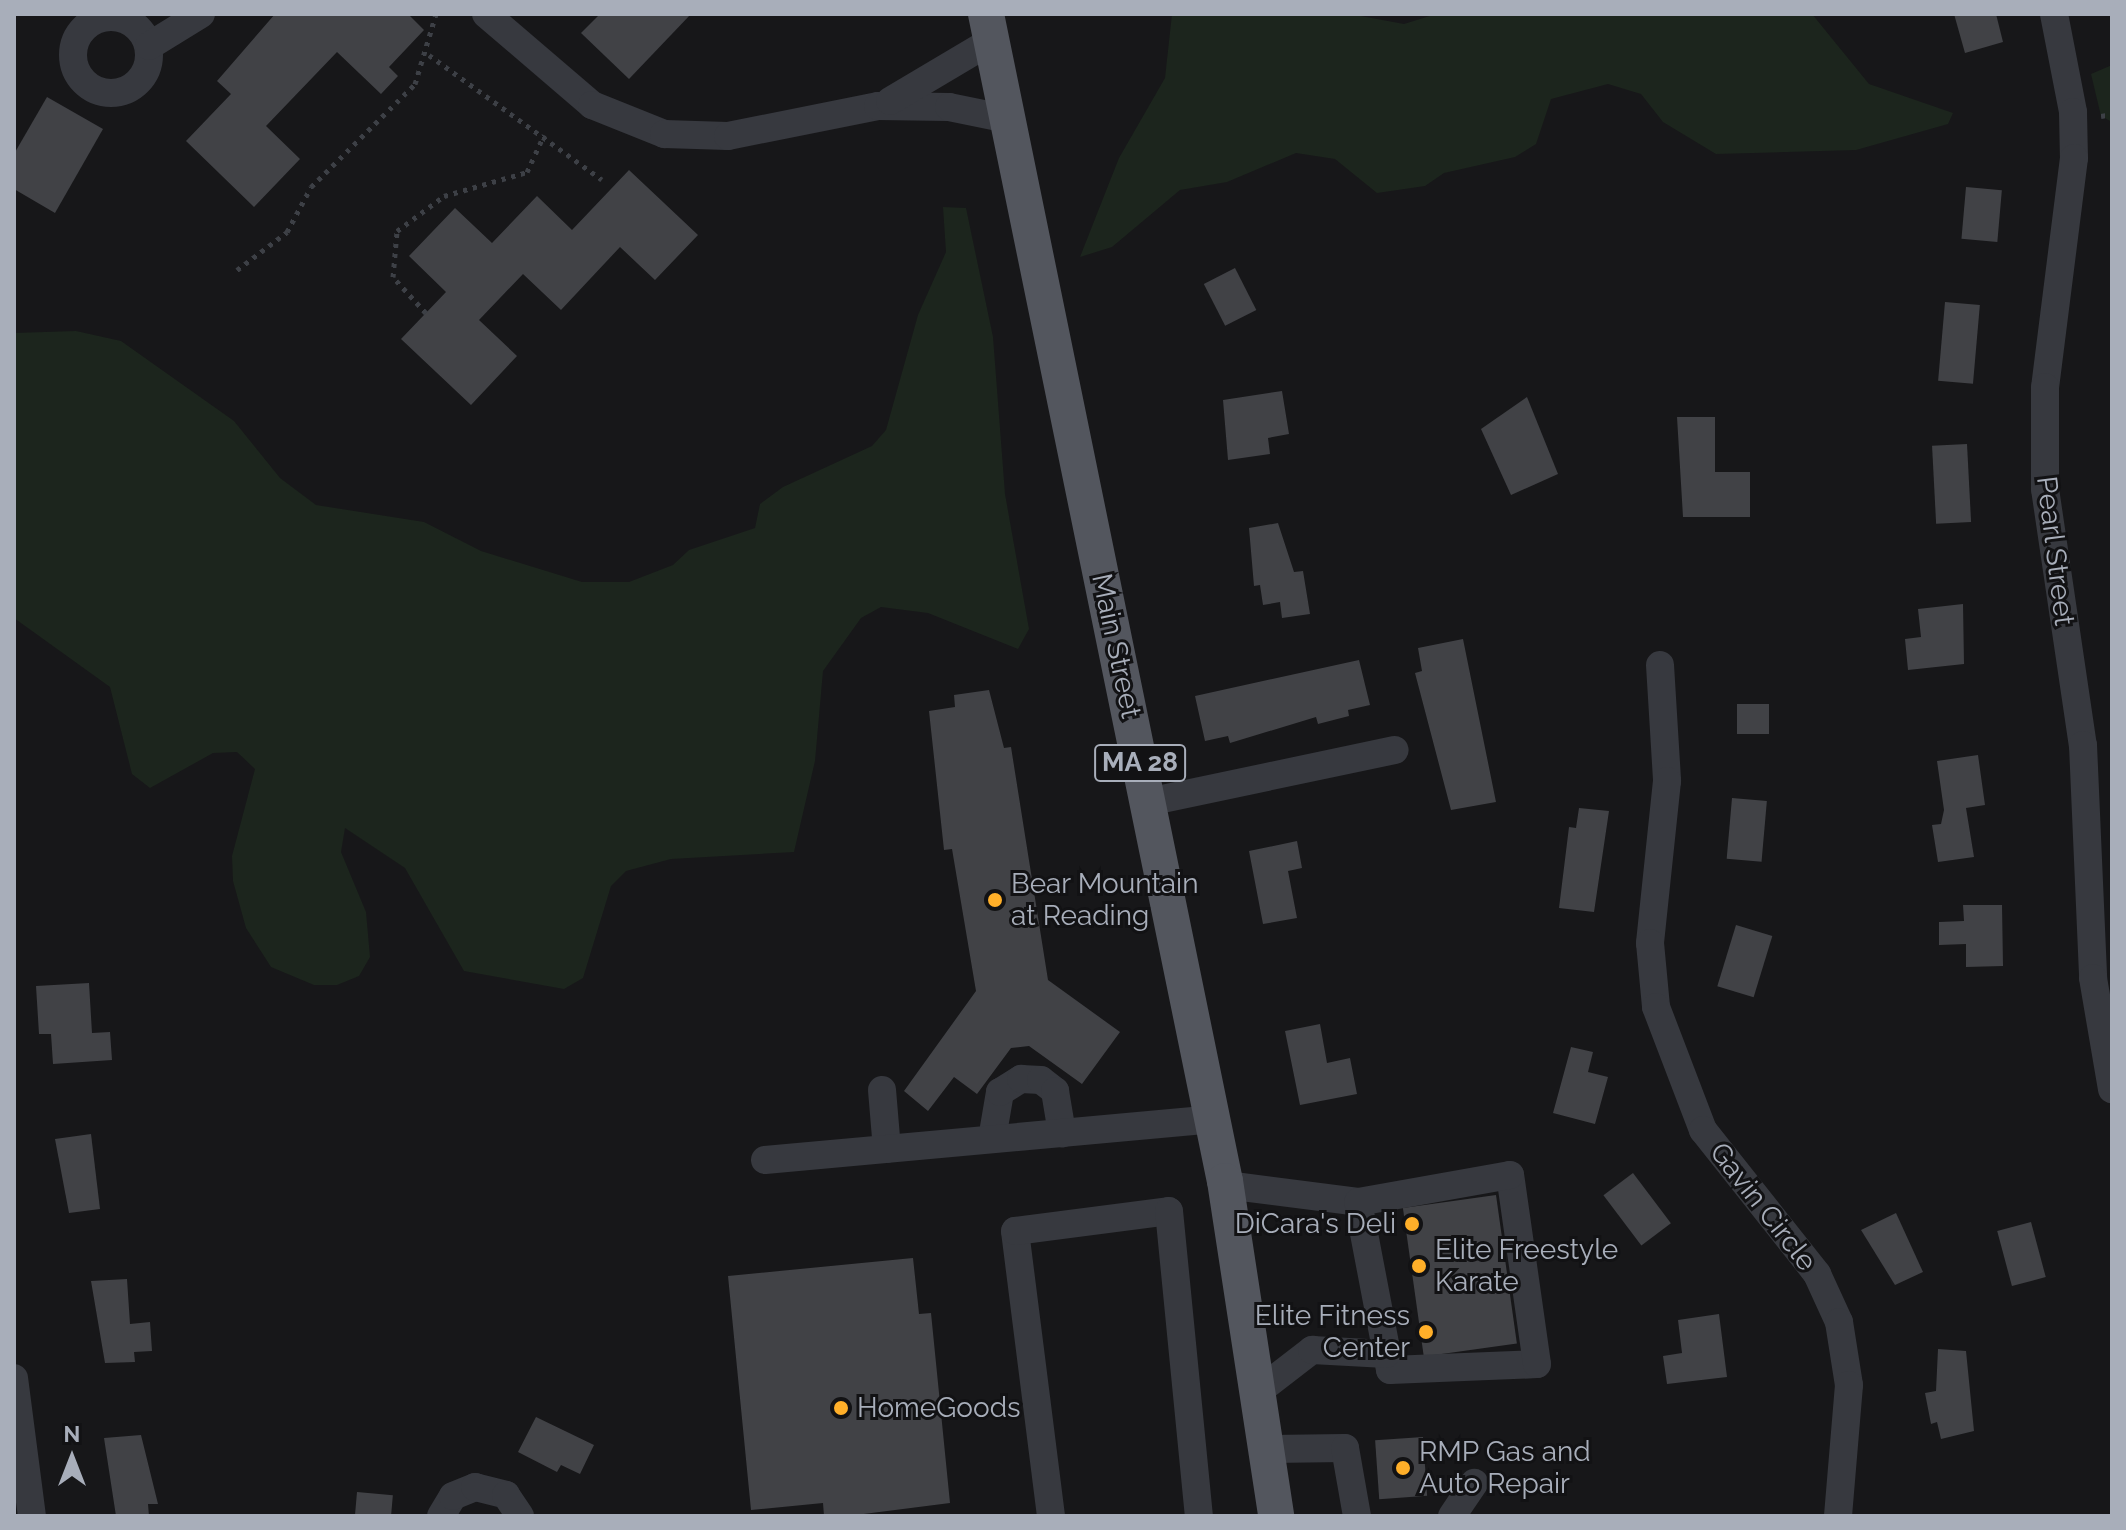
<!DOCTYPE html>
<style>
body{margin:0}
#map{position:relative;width:2126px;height:1530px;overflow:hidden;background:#171719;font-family:Raleway,sans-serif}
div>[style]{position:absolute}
.green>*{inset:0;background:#1c251d}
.building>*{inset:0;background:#414246;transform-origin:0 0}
.path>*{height:5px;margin-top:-2.5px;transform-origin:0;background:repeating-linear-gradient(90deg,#3d4046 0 4px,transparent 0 10px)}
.minor>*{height:28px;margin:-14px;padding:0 14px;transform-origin:14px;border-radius:14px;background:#37393f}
.minor>.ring{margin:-14px;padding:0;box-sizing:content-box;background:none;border:28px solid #37393f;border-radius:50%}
.major>*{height:36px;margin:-18px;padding:0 18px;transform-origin:18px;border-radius:18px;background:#53565e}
.dots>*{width:22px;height:22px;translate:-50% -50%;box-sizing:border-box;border:4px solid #121214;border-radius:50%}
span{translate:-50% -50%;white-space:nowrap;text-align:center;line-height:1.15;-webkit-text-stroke:6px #121214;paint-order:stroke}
.shield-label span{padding:2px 6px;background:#121214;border:2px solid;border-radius:6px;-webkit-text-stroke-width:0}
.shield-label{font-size:26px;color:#a8aeba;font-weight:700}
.street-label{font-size:28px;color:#a8aeba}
.poi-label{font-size:28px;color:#a8aeba}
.left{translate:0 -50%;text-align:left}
.right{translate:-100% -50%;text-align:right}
.frame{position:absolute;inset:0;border:16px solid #a8aeba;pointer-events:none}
.north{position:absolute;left:32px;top:1418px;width:80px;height:80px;-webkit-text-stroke:6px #121214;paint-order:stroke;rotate:0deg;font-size:22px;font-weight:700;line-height:32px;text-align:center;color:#a8aeba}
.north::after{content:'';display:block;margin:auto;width:28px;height:36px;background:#a8aeba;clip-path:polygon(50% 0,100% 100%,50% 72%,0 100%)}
</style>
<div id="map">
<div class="green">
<div style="clip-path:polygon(1172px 14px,1350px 14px,1404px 24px,1436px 14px,1812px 14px,1869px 84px,1953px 113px,1948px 124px,1856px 150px,1716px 154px,1663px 122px,1641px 94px,1608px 84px,1551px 99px,1536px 144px,1515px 157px,1444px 173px,1425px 186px,1377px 193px,1335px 159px,1296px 153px,1227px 182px,1180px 190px,1112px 247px,1080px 257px,1119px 158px,1165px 78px)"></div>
<div style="clip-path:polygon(2112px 65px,2112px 122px,2101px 116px,2091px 74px)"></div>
<div style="clip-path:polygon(943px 207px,966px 208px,993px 337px,1005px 494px,1029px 629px,1018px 649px,928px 613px,881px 607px,861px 618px,823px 671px,815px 761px,794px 852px,671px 859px,626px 871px,611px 886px,583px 978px,564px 989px,464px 971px,405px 868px,345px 828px,341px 852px,366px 912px,370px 957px,359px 976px,337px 985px,314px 985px,271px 967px,246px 928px,233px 881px,232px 856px,255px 769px,237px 752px,213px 753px,150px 788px,132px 774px,110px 687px,14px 618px,14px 333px,76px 331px,121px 341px,234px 421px,280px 478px,316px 505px,424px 522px,481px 551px,582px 582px,629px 582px,673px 565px,689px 550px,755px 528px,760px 504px,783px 487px,872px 446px,886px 430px,918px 315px,946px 252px)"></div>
</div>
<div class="building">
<div style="clip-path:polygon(275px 14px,408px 14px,424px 30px,389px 67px,398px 76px,381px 94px,337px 52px,266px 126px,300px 159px,254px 207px,186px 141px,231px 94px,217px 81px)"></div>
<div style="clip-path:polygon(600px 14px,691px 14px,629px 79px,581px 33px)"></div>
<div style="clip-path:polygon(1954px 14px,1996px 14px,2003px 42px,1965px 53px)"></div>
<div style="clip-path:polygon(47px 97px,103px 129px,55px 213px,14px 189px,14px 154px)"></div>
<div style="clip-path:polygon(629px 170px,698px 235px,655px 280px,620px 247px,561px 310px,523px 274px,479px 320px,517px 356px,471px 405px,401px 339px,446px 292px,409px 256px,455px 208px,492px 243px,537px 196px,572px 230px)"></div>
<div style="left:1966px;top:187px;width:36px;height:52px;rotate:5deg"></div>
<div style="left:1235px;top:268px;width:47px;height:35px;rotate:63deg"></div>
<div style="left:1945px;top:302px;width:35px;height:79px;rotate:5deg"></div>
<div style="clip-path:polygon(1282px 391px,1289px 434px,1268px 438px,1270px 454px,1228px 460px,1223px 400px)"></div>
<div style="clip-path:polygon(1527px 397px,1558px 474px,1511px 495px,1481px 429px)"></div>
<div style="clip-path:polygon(1677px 417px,1715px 417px,1715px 472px,1750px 472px,1750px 517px,1683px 517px)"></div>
<div style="left:1967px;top:444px;width:78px;height:35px;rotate:87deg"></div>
<div style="clip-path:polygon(1278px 523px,1294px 572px,1303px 571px,1310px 614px,1282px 618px,1280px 602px,1263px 605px,1260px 585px,1254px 586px,1249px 528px)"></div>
<div style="clip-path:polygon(1963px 604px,1964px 664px,1908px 670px,1905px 639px,1921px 637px,1918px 609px)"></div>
<div style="clip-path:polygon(1463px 639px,1496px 802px,1451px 810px,1415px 673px,1422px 671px,1418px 648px)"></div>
<div style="clip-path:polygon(1359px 660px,1370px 705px,1348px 710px,1349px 716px,1318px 724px,1316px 717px,1230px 743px,1228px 736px,1205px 741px,1195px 696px)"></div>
<div style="clip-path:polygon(989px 690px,1004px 748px,1011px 747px,1048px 980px,1120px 1032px,1082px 1084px,1029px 1046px,1011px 1048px,977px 1094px,954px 1077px,928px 1111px,904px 1091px,976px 991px,952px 849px,944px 850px,929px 711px,955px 707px,954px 695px)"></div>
<div style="left:1737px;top:704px;width:32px;height:30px"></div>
<div style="clip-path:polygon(1978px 755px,1985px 805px,1966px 808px,1974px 857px,1938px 862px,1932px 825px,1941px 824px,1944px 810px,1937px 761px)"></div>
<div style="left:1732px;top:798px;width:35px;height:61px;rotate:5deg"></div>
<div style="clip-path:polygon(1579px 808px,1609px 811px,1594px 912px,1559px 908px,1569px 827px,1576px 828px)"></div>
<div style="clip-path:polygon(1297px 841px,1302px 868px,1288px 871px,1297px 918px,1263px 924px,1249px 851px)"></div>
<div style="clip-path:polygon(1963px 905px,2002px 905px,2003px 966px,1966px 967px,1966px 944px,1939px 945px,1939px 922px,1964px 921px)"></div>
<div style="left:1736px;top:925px;width:38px;height:64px;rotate:17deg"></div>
<div style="clip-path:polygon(89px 983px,92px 1033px,110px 1032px,112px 1060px,53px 1064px,51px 1034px,39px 1034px,36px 986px)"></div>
<div style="clip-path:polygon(1320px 1024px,1327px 1063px,1350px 1058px,1357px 1094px,1300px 1105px,1285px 1031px)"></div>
<div style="clip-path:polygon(1571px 1047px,1593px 1052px,1588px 1072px,1608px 1077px,1595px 1124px,1553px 1113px)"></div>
<div style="clip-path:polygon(91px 1134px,100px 1209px,69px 1213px,55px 1139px)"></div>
<div style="left:1633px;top:1173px;width:63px;height:37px;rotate:53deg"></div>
<div style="left:1496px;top:1195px;width:150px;height:94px;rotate:82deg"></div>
<div style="clip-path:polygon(1896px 1213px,1923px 1272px,1895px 1285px,1861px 1230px)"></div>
<div style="left:2031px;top:1222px;width:57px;height:35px;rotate:75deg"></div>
<div style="clip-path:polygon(913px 1258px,919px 1314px,931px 1313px,950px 1503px,848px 1516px,824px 1516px,823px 1503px,751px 1510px,728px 1276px)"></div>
<div style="clip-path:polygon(127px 1279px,130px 1324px,150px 1322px,152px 1351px,134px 1352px,135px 1362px,105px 1363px,91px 1281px)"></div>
<div style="clip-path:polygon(1719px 1314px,1727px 1377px,1667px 1384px,1663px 1356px,1682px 1353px,1678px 1320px)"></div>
<div style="clip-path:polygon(1938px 1349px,1966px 1351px,1974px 1431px,1941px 1439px,1937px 1422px,1931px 1424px,1925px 1393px,1936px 1391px)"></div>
<div style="clip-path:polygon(536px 1417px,594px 1445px,580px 1474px,561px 1465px,557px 1472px,518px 1452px)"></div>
<div style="clip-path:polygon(141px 1435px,158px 1504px,148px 1504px,149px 1516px,116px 1516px,104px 1438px)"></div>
<div style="left:1423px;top:1437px;width:59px;height:48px;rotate:86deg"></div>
<div style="left:357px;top:1492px;width:36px;height:24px;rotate:5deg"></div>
</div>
<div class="path">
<div style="left:429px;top:55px;width:213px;rotate:35.8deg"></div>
<div style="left:2101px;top:116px;width:11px;rotate:-10deg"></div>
<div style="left:237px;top:270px;width:63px;rotate:-37.2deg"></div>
<div style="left:287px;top:232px;width:51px;rotate:-61.9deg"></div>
<div style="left:311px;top:187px;width:146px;rotate:-44.7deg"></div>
<div style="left:415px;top:84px;width:73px;rotate:-73.3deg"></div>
<div style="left:426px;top:313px;width:49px;rotate:-132.5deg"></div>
<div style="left:393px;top:277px;width:46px;rotate:-85deg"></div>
<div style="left:397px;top:231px;width:59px;rotate:-36.7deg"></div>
<div style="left:444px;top:196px;width:86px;rotate:-16.1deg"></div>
<div style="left:527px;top:172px;width:41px;rotate:-65.3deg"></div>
</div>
<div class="minor">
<div style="left:486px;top:14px;width:140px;rotate:40.6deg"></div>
<div style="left:592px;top:105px;width:78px;rotate:21.9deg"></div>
<div style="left:664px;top:134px;width:64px;rotate:1.8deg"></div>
<div style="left:728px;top:136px;width:153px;rotate:-11.3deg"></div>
<div style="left:878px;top:106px;width:71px;rotate:0.8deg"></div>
<div style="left:949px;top:107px;width:60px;rotate:11.5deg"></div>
<div style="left:2054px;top:14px;width:100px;rotate:79deg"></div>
<div style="left:2073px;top:112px;width:46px;rotate:88.8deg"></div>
<div style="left:2074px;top:158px;width:231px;rotate:97.2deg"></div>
<div style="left:2045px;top:387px;width:102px;rotate:90deg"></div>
<div style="left:2045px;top:489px;width:259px;rotate:81.6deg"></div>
<div style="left:2083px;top:745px;width:233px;rotate:87.5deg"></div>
<div style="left:2093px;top:978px;width:113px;rotate:80.3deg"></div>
<div class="ring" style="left:73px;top:17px;width:48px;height:48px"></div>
<div style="left:149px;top:46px;width:61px;rotate:-31.6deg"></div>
<div style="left:890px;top:101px;width:117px;rotate:-30.7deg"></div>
<div style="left:1660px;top:665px;width:116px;rotate:86.5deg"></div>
<div style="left:1667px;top:781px;width:163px;rotate:96deg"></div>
<div style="left:1650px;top:943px;width:64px;rotate:84.6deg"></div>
<div style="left:1656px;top:1007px;width:132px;rotate:69.1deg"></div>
<div style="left:1703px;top:1130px;width:184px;rotate:51.6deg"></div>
<div style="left:1817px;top:1274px;width:53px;rotate:65.4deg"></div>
<div style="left:1839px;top:1322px;width:64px;rotate:81deg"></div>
<div style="left:1849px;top:1385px;width:131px;rotate:94.8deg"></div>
<div style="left:1148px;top:802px;width:252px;rotate:-11.9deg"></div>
<div style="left:882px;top:1090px;width:59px;rotate:85.2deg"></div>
<div style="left:992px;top:1139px;width:48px;rotate:-80.3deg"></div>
<div style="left:1000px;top:1092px;width:25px;rotate:-32deg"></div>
<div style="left:1021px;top:1079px;width:20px;rotate:3deg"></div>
<div style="left:1041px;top:1080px;width:18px;rotate:38deg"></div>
<div style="left:1055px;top:1091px;width:43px;rotate:80.5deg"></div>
<div style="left:765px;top:1160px;width:449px;rotate:-5.2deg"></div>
<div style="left:1226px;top:1185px;width:133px;rotate:7.3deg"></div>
<div style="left:1358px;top:1202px;width:171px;rotate:79.2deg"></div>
<div style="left:1390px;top:1370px;width:147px;rotate:-2.3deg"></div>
<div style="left:1537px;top:1364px;width:191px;rotate:-98.1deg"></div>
<div style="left:1510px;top:1175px;width:154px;rotate:169.9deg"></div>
<div style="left:14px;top:1378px;width:139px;rotate:82.6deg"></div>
<div style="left:1260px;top:1390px;width:66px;rotate:-37.6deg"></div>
<div style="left:1312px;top:1350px;width:74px;rotate:3.1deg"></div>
<div style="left:1268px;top:1449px;width:77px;rotate:-0.7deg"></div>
<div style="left:1345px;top:1448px;width:69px;rotate:80deg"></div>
<div style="left:441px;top:1516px;width:23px;rotate:-59deg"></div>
<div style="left:453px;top:1496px;width:24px;rotate:-22deg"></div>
<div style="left:475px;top:1487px;width:32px;rotate:14deg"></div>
<div style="left:506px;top:1495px;width:25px;rotate:56deg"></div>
<div style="left:1051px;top:1516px;width:287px;rotate:-97.2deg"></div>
<div style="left:1015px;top:1231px;width:155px;rotate:-7.4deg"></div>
<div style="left:1169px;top:1211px;width:306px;rotate:84.4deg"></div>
<div style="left:1452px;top:1516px;width:40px;rotate:-56deg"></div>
</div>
<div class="major">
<div style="left:986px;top:14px;width:1191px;rotate:78.43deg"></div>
<div style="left:1225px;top:1181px;width:339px;rotate:81.3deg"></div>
</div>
<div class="dots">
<div style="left:995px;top:900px;background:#ffaf29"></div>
<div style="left:1412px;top:1224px;background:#ffaf29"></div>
<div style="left:1419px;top:1266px;background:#ffaf29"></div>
<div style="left:1426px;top:1332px;background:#ffaf29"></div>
<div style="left:841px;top:1408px;background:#ffaf29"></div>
<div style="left:1403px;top:1468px;background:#ffaf29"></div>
</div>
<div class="shield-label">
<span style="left:1140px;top:763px">MA 28</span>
</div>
<div class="street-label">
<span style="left:2055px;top:551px;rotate:83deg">Pearl Street</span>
<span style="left:1116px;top:646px;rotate:78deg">Main Street</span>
<span style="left:1763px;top:1207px;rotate:52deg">Gavin Circle</span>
</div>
<div class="poi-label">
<span class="left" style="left:1011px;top:900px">Bear Mountain<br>at Reading</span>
<span class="right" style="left:1396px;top:1224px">DiCara's Deli</span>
<span class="left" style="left:1435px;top:1266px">Elite Freestyle<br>Karate</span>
<span class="right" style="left:1410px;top:1332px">Elite Fitness<br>Center</span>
<span class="left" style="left:857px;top:1408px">HomeGoods</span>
<span class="left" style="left:1419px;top:1468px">RMP Gas and<br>Auto Repair</span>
</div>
<div class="frame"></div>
<div class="north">N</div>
</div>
